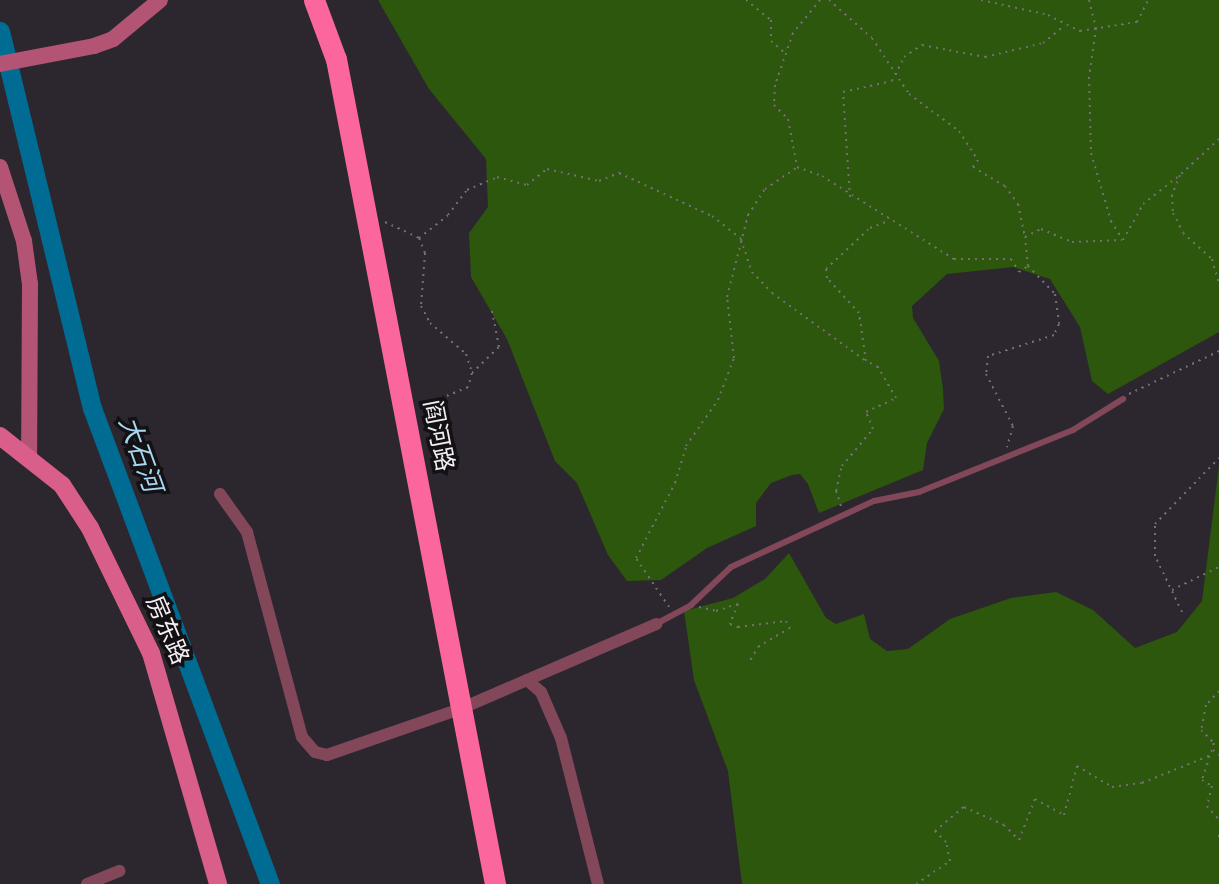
<!DOCTYPE html>
<meta charset="utf-8">
<style>
body{margin:0}
#map{position:relative;width:1219px;height:884px;overflow:hidden;background:#2c272e;font-family:Overpass,"Noto Sans SC",sans-serif}
div>[style]{position:absolute}
.green>*{inset:0;background:#2d570c}
.river>*{height:19px;margin:-9.5px;padding:0 9.5px;transform-origin:9.5px;border-radius:9.5px;background:#006c93}
.path>*{height:2px;margin-top:-1px;transform-origin:0;background:repeating-linear-gradient(90deg,#746f75 0 2px,transparent 0 7px)}
.lane>*{height:6px;margin:-3px;padding:0 3px;transform-origin:3px;border-radius:3px;background:#83475a}
.street>*{height:12px;margin:-6px;padding:0 6px;transform-origin:6px;border-radius:6px;background:#83475a}
.secondary>*{height:16px;margin:-8px;padding:0 8px;transform-origin:8px;border-radius:8px;background:#b45475}
.primary>*{height:18px;margin:-9px;padding:0 9px;transform-origin:9px;border-radius:9px;background:#d95e8a}
.highway>*{height:21px;margin:-10.5px;padding:0 10.5px;transform-origin:10.5px;border-radius:10.5px;background:#fb669d}
span{translate:-50% -50%;white-space:nowrap;text-align:center;line-height:1.15;-webkit-text-stroke:7px #131114;paint-order:stroke}
.street-label{font-size:24px;color:#f3eff4}
.water-label{font-size:26px;color:#a6d8f3;font-style:italic}
</style>
<div id="map">
<div class="green">
<div style="clip-path:polygon(378px 0,1219px 0,1219px 332px,1108px 394px,1092px 381px,1080px 327px,1050px 279px,1013px 267px,947px 274px,912px 306px,913px 318px,939px 361px,943px 389px,944px 409px,927px 443px,923px 470px,819px 513px,808px 484px,800px 474px,792px 475px,771px 483px,756px 503px,756px 526px,707px 548px,661px 580px,627px 581px,608px 555px,577px 483px,555px 461px,507px 339px,471px 277px,469px 233px,488px 207px,486px 159px,429px 89px)"></div>
<div style="clip-path:polygon(1219px 466px,1219px 884px,742px 884px,728px 771px,694px 680px,684px 611px,733px 598px,765px 579px,789px 553px,826px 618px,836px 624px,864px 614px,870px 639px,887px 651px,908px 649px,950px 619px,1011px 598px,1056px 592px,1093px 610px,1135px 648px,1177px 632px,1202px 601px)"></div>
</div>
<div class="river">
<div style="left:0;top:31px;width:388px;rotate:76.3deg"></div>
<div style="left:92px;top:408px;width:508px;rotate:69.5deg"></div>
</div>
<div class="path">
<div style="left:746px;top:0;width:32px;rotate:39deg"></div>
<div style="left:771px;top:20px;width:21px;rotate:90deg"></div>
<div style="left:771px;top:41px;width:18px;rotate:41deg"></div>
<div style="left:820px;top:0;width:43px;rotate:129.3deg"></div>
<div style="left:793px;top:33px;width:55px;rotate:109.1deg"></div>
<div style="left:775px;top:85px;width:20px;rotate:93deg"></div>
<div style="left:774px;top:105px;width:20px;rotate:45deg"></div>
<div style="left:788px;top:119px;width:49px;rotate:79.4deg"></div>
<div style="left:797px;top:167px;width:27px;rotate:20deg"></div>
<div style="left:822px;top:176px;width:156px;rotate:32.2deg"></div>
<div style="left:954px;top:259px;width:57px"></div>
<div style="left:1011px;top:259px;width:15px;rotate:58deg"></div>
<div style="left:1019px;top:272px;width:11px;rotate:-34deg"></div>
<div style="left:1028px;top:266px;width:39px;rotate:46deg"></div>
<div style="left:1055px;top:294px;width:30px;rotate:82deg"></div>
<div style="left:1059px;top:324px;width:12px;rotate:114deg"></div>
<div style="left:1054px;top:335px;width:69px;rotate:162.3deg"></div>
<div style="left:988px;top:356px;width:18px;rotate:96deg"></div>
<div style="left:986px;top:374px;width:59px;rotate:62.6deg"></div>
<div style="left:1013px;top:426px;width:22px;rotate:106deg"></div>
<div style="left:829px;top:0;width:57px;rotate:41.5deg"></div>
<div style="left:872px;top:38px;width:67px;rotate:56.5deg"></div>
<div style="left:909px;top:94px;width:62px;rotate:36.5deg"></div>
<div style="left:959px;top:131px;width:35px;rotate:57deg"></div>
<div style="left:978px;top:160px;width:9px;rotate:126deg"></div>
<div style="left:973px;top:167px;width:37px;rotate:31deg"></div>
<div style="left:1005px;top:186px;width:22px;rotate:54deg"></div>
<div style="left:1018px;top:204px;width:34px;rotate:78deg"></div>
<div style="left:981px;top:0;width:69px;rotate:12.6deg"></div>
<div style="left:1048px;top:15px;width:36px;rotate:27deg"></div>
<div style="left:1080px;top:31px;width:58px;rotate:-9deg"></div>
<div style="left:1137px;top:22px;width:25px;rotate:-63deg"></div>
<div style="left:1089px;top:0;width:29px;rotate:76deg"></div>
<div style="left:1096px;top:28px;width:49px;rotate:98.1deg"></div>
<div style="left:1089px;top:77px;width:76px;rotate:88.5deg"></div>
<div style="left:1091px;top:153px;width:71px;rotate:73.6deg"></div>
<div style="left:1111px;top:221px;width:22px;rotate:58deg"></div>
<div style="left:1123px;top:240px;width:41px;rotate:-60.9deg"></div>
<div style="left:1143px;top:204px;width:47px;rotate:-38.1deg"></div>
<div style="left:1219px;top:139px;width:53px;rotate:137.3deg"></div>
<div style="left:1180px;top:175px;width:22px;rotate:112deg"></div>
<div style="left:1172px;top:195px;width:18px;rotate:87deg"></div>
<div style="left:1173px;top:213px;width:22px;rotate:63deg"></div>
<div style="left:1183px;top:233px;width:39px;rotate:42deg"></div>
<div style="left:1212px;top:259px;width:25px;rotate:74deg"></div>
<div style="left:850px;top:197px;width:105px;rotate:-93.8deg"></div>
<div style="left:843px;top:92px;width:50px;rotate:-12.7deg"></div>
<div style="left:892px;top:81px;width:27px;rotate:-63deg"></div>
<div style="left:904px;top:57px;width:22px;rotate:-34deg"></div>
<div style="left:922px;top:45px;width:64px;rotate:10.8deg"></div>
<div style="left:985px;top:57px;width:60px;rotate:-13.6deg"></div>
<div style="left:1043px;top:43px;width:28px;rotate:-39deg"></div>
<div style="left:385px;top:222px;width:38px;rotate:25deg"></div>
<div style="left:419px;top:238px;width:16px;rotate:68deg"></div>
<div style="left:425px;top:253px;width:53px;rotate:94.3deg"></div>
<div style="left:421px;top:306px;width:19px;rotate:62deg"></div>
<div style="left:430px;top:323px;width:48px;rotate:40.7deg"></div>
<div style="left:466px;top:354px;width:20px;rotate:72deg"></div>
<div style="left:472px;top:373px;width:15px;rotate:106deg"></div>
<div style="left:468px;top:387px;width:52px;rotate:157.4deg"></div>
<div style="left:419px;top:238px;width:37px;rotate:-38deg"></div>
<div style="left:448px;top:215px;width:31px;rotate:-53deg"></div>
<div style="left:467px;top:190px;width:33px;rotate:-23deg"></div>
<div style="left:497px;top:177px;width:31px;rotate:15deg"></div>
<div style="left:527px;top:185px;width:26px;rotate:-39deg"></div>
<div style="left:547px;top:169px;width:53px;rotate:13deg"></div>
<div style="left:599px;top:181px;width:22px;rotate:-22deg"></div>
<div style="left:619px;top:173px;width:102px;rotate:24.8deg"></div>
<div style="left:712px;top:216px;width:37px;rotate:38deg"></div>
<div style="left:741px;top:239px;width:35px;rotate:72deg"></div>
<div style="left:752px;top:272px;width:29px;rotate:46deg"></div>
<div style="left:772px;top:293px;width:116px;rotate:35.9deg"></div>
<div style="left:1028px;top:266px;width:29px;rotate:-96deg"></div>
<div style="left:1025px;top:237px;width:18px;rotate:-27deg"></div>
<div style="left:1041px;top:229px;width:34px;rotate:23deg"></div>
<div style="left:1072px;top:242px;width:50px;rotate:-2.3deg"></div>
<div style="left:472px;top:373px;width:37px;rotate:-44deg"></div>
<div style="left:499px;top:347px;width:38px;rotate:-101deg"></div>
<div style="left:1129px;top:394px;width:100px;rotate:-25.5deg"></div>
<div style="left:841px;top:506px;width:16px;rotate:-108deg"></div>
<div style="left:836px;top:491px;width:26px;rotate:-77deg"></div>
<div style="left:842px;top:466px;width:48px;rotate:-50deg"></div>
<div style="left:873px;top:429px;width:18px;rotate:-112deg"></div>
<div style="left:866px;top:412px;width:33px;rotate:-25deg"></div>
<div style="left:896px;top:398px;width:36px;rotate:-120deg"></div>
<div style="left:878px;top:367px;width:13px;rotate:-153deg"></div>
<div style="left:866px;top:361px;width:49px;rotate:-98.3deg"></div>
<div style="left:859px;top:313px;width:47px;rotate:-132.4deg"></div>
<div style="left:827px;top:278px;width:9px;rotate:-96deg"></div>
<div style="left:826px;top:269px;width:60px;rotate:-43deg"></div>
<div style="left:870px;top:228px;width:19px;rotate:-21deg"></div>
<div style="left:1172px;top:590px;width:52px;rotate:-26.1deg"></div>
<div style="left:669px;top:607px;width:59px;rotate:-124deg"></div>
<div style="left:636px;top:558px;width:85px;rotate:-62.5deg"></div>
<div style="left:675px;top:483px;width:39px;rotate:-73deg"></div>
<div style="left:686px;top:446px;width:56px;rotate:-55.2deg"></div>
<div style="left:718px;top:400px;width:45px;rotate:-69.1deg"></div>
<div style="left:734px;top:358px;width:61px;rotate:-96.5deg"></div>
<div style="left:727px;top:297px;width:85px;rotate:-75.6deg"></div>
<div style="left:748px;top:215px;width:31px;rotate:-57deg"></div>
<div style="left:765px;top:189px;width:37px;rotate:-34deg"></div>
<div style="left:699px;top:607px;width:17px;rotate:13deg"></div>
<div style="left:716px;top:611px;width:23px;rotate:-18deg"></div>
<div style="left:738px;top:604px;width:22px;rotate:112deg"></div>
<div style="left:730px;top:624px;width:9px;rotate:21deg"></div>
<div style="left:738px;top:627px;width:48px;rotate:-7.1deg"></div>
<div style="left:786px;top:621px;width:8px;rotate:60deg"></div>
<div style="left:790px;top:628px;width:36px;rotate:150deg"></div>
<div style="left:759px;top:646px;width:19px;rotate:122deg"></div>
<div style="left:1182px;top:612px;width:62px;rotate:-115.7deg"></div>
<div style="left:1155px;top:556px;width:32px;rotate:-90deg"></div>
<div style="left:1155px;top:524px;width:92px;rotate:-45.9deg"></div>
<div style="left:1219px;top:691px;width:19px;rotate:133deg"></div>
<div style="left:1206px;top:705px;width:25px;rotate:101deg"></div>
<div style="left:1201px;top:730px;width:18px;rotate:45deg"></div>
<div style="left:1214px;top:743px;width:39px;rotate:108deg"></div>
<div style="left:1202px;top:780px;width:12px;rotate:31deg"></div>
<div style="left:1212px;top:786px;width:21px;rotate:104deg"></div>
<div style="left:1207px;top:806px;width:18px;rotate:49deg"></div>
<div style="left:1213px;top:750px;width:8px;rotate:40deg"></div>
<div style="left:1219px;top:835px;width:7px;rotate:90deg"></div>
<div style="left:916px;top:884px;width:41px;rotate:-34.1deg"></div>
<div style="left:950px;top:861px;width:19px;rotate:-102deg"></div>
<div style="left:946px;top:842px;width:16px;rotate:-135deg"></div>
<div style="left:935px;top:831px;width:38px;rotate:-40deg"></div>
<div style="left:964px;top:807px;width:44px;rotate:24.2deg"></div>
<div style="left:1004px;top:825px;width:21px;rotate:45deg"></div>
<div style="left:1019px;top:840px;width:44px;rotate:-68.7deg"></div>
<div style="left:1035px;top:799px;width:33px;rotate:29deg"></div>
<div style="left:1064px;top:815px;width:51px;rotate:-75.1deg"></div>
<div style="left:1077px;top:766px;width:41px;rotate:31deg"></div>
<div style="left:1112px;top:787px;width:30px;rotate:-8deg"></div>
<div style="left:1142px;top:783px;width:74px;rotate:-22.1deg"></div>
</div>
<div class="lane">
<div style="left:656px;top:624px;width:40px;rotate:-28deg"></div>
<div style="left:691px;top:605px;width:55px;rotate:-43.5deg"></div>
<div style="left:731px;top:567px;width:157px;rotate:-24.8deg"></div>
<div style="left:874px;top:501px;width:46px;rotate:-11.3deg"></div>
<div style="left:919px;top:492px;width:166px;rotate:-21.9deg"></div>
<div style="left:1073px;top:430px;width:59px;rotate:-31.8deg"></div>
</div>
<div class="street">
<div style="left:220px;top:494px;width:47px;rotate:54.6deg"></div>
<div style="left:247px;top:532px;width:212px;rotate:75deg"></div>
<div style="left:302px;top:737px;width:20px;rotate:49deg"></div>
<div style="left:315px;top:752px;width:12px;rotate:14deg"></div>
<div style="left:327px;top:755px;width:141px;rotate:-19.1deg"></div>
<div style="left:460px;top:709px;width:214px;rotate:-23.4deg"></div>
<div style="left:527px;top:680px;width:18px;rotate:41deg"></div>
<div style="left:541px;top:692px;width:50px;rotate:66.5deg"></div>
<div style="left:561px;top:738px;width:151px;rotate:75.8deg"></div>
<div style="left:87px;top:884px;width:35px;rotate:-22deg"></div>
</div>
<div class="secondary">
<div style="left:0;top:64px;width:96px;rotate:-10.8deg"></div>
<div style="left:94px;top:46px;width:20px;rotate:-20deg"></div>
<div style="left:113px;top:39px;width:61px;rotate:-39.7deg"></div>
<div style="left:0;top:167px;width:78px;rotate:72deg"></div>
<div style="left:24px;top:241px;width:43px;rotate:82.1deg"></div>
<div style="left:30px;top:284px;width:171px;rotate:90.3deg"></div>
</div>
<div class="primary">
<div style="left:0;top:436px;width:79px;rotate:38.3deg"></div>
<div style="left:62px;top:485px;width:51px;rotate:56.9deg"></div>
<div style="left:90px;top:528px;width:139px;rotate:64deg"></div>
<div style="left:151px;top:653px;width:241px;rotate:73.8deg"></div>
</div>
<div class="highway">
<div style="left:314px;top:0;width:63px;rotate:69.6deg"></div>
<div style="left:336px;top:59px;width:840px;rotate:79.09deg"></div>
</div>
<div class="street-label">
<span style="left:436px;top:436px;rotate:79deg">阎河路</span>
<span style="left:165px;top:631px;rotate:67deg">房东路</span>
</div>
<div class="water-label">
<span style="left:138px;top:455px;rotate:70deg">大石河</span>
</div>
</div>
